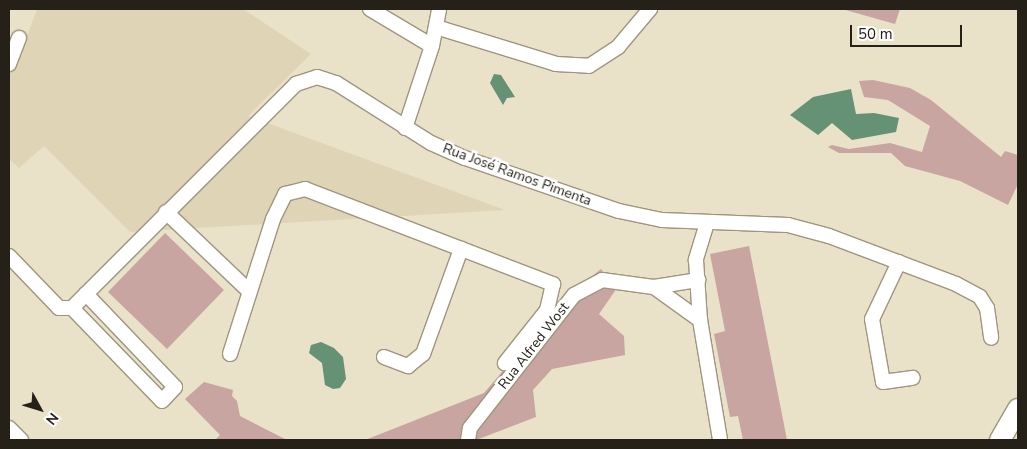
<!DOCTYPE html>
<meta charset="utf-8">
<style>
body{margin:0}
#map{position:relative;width:1027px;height:449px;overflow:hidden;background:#eae1c9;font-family:"Nunito Sans",sans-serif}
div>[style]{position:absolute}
.built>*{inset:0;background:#dfd4b6}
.green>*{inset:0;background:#c9a5a1;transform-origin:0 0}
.water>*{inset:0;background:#659174}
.roads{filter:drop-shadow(1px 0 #9e957f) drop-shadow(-1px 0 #9e957f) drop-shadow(0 1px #9e957f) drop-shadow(0 -1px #9e957f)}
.minor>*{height:14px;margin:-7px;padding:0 7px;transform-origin:7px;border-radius:7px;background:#fff}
.secondary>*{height:20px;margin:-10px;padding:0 10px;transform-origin:10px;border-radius:10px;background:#fff}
span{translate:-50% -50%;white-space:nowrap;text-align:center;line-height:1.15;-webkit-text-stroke:5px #fff;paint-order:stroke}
.street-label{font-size:14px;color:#252118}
.frame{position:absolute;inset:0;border:10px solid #252118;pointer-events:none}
.north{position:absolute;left:15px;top:384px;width:50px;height:50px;-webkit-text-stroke:4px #fff;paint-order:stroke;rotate:129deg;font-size:14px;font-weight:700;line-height:20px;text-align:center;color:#252118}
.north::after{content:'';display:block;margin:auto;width:18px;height:22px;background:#252118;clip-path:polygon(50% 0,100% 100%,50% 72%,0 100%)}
.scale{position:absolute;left:850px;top:25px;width:112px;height:22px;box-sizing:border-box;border:2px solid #252118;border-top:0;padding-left:6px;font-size:15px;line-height:18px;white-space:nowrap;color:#252118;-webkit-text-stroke:4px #fff;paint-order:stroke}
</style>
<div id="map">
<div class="built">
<div style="clip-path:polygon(37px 9px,243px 9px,311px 54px,248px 116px,505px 210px,130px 232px,44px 146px,19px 168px,9px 159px,9px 74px,17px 63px)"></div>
</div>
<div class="green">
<div style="clip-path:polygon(842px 9px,900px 9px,895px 24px)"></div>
<div style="clip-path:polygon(873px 80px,910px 88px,931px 100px,1001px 157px,1005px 151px,1018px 155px,1018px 184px,1008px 205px,960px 181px,905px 166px,891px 153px,839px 153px,828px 147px,832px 145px,849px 149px,890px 143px,922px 152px,930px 126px,888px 100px,864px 97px,859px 81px)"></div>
<div style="left:165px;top:233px;width:82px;height:82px;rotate:44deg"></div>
<div style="clip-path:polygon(749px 246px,787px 440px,743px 440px,738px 416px,730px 417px,714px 334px,725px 331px,710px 254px)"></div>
<div style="clip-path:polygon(601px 269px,617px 288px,599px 314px,624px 336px,625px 355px,552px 369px,533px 390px,536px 417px,476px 440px,365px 440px,484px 393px,564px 299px)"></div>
<div style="clip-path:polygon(204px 382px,233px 390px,232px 396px,237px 401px,240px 416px,287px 440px,215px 440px,220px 435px,185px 399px)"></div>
</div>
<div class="water">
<div style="clip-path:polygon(494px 74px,501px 75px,515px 97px,507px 98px,503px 105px,490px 83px)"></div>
<div style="clip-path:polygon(851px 89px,856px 114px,874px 113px,899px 118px,896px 132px,852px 140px,832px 123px,818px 135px,790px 115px,813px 97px)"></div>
<div style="clip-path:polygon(321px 342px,334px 348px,343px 357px,346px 379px,340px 388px,333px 389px,325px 385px,322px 363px,309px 353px,311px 345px)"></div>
</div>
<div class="roads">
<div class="minor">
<div style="left:370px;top:9px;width:72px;rotate:30.8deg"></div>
<div style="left:436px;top:27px;width:126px;rotate:17.1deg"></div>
<div style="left:556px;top:64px;width:33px;rotate:3deg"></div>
<div style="left:589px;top:66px;width:35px;rotate:-33deg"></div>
<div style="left:618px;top:47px;width:50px;rotate:-49.9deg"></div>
<div style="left:9px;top:64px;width:28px;rotate:-69deg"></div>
<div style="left:405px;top:128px;width:86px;rotate:-71.8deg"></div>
<div style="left:432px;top:46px;width:38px;rotate:-79deg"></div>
<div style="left:166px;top:212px;width:115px;rotate:43.6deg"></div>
<div style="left:707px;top:223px;width:39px;rotate:107deg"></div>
<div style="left:696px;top:260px;width:60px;rotate:86.2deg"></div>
<div style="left:700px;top:320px;width:122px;rotate:80.5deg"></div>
<div style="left:9px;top:256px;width:72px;rotate:46.1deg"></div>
<div style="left:59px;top:308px;width:13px"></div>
<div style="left:72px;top:308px;width:317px;rotate:-45deg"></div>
<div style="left:296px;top:84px;width:22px;rotate:-18deg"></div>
<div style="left:317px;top:77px;width:20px;rotate:18deg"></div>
<div style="left:336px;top:83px;width:112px;rotate:32.3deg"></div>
<div style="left:431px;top:143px;width:37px;rotate:24deg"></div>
<div style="left:465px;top:158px;width:163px;rotate:19deg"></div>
<div style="left:619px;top:211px;width:44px;rotate:11.8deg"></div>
<div style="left:662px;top:220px;width:126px;rotate:2.3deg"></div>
<div style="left:788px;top:225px;width:42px;rotate:15deg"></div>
<div style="left:829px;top:236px;width:136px;rotate:20.7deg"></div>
<div style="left:956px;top:284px;width:27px;rotate:28deg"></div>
<div style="left:980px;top:297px;width:13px;rotate:58deg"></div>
<div style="left:987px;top:308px;width:30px;rotate:82deg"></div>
<div style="left:899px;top:262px;width:63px;rotate:115.3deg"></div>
<div style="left:872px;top:319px;width:64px;rotate:80.1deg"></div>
<div style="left:883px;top:382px;width:30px;rotate:-8deg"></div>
<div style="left:654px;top:287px;width:45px;rotate:-9deg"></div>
<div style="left:72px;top:308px;width:129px;rotate:45.9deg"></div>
<div style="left:162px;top:401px;width:19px;rotate:-47deg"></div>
<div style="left:175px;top:387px;width:129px;rotate:-133.7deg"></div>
<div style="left:230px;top:354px;width:142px;rotate:-72.3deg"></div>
<div style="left:273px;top:219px;width:28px;rotate:-64deg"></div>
<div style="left:285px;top:194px;width:21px;rotate:-14deg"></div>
<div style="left:305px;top:189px;width:266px;rotate:21deg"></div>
<div style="left:553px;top:284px;width:27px;rotate:103deg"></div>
<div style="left:547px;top:310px;width:68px;rotate:128.4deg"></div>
<div style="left:384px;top:357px;width:26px;rotate:21deg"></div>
<div style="left:408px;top:366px;width:19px;rotate:-39deg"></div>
<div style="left:423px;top:354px;width:112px;rotate:-70.1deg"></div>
<div style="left:9px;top:428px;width:17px;rotate:45deg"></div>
<div style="left:468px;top:440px;width:12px;rotate:-81deg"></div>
<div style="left:470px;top:428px;width:169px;rotate:-52deg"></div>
<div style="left:574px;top:295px;width:32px;rotate:-28deg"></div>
<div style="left:602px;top:280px;width:52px;rotate:7.7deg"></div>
<div style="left:654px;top:287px;width:57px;rotate:35.7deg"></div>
</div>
<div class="secondary">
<div style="left:1000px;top:440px;width:36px;rotate:-60deg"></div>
</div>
</div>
<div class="street-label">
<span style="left:517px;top:175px;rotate:20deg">Rua José Ramos Pimenta</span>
<span style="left:534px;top:346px;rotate:-52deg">Rua Alfred Wost</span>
</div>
<div class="frame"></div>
<div class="north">N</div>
<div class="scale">50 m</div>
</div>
